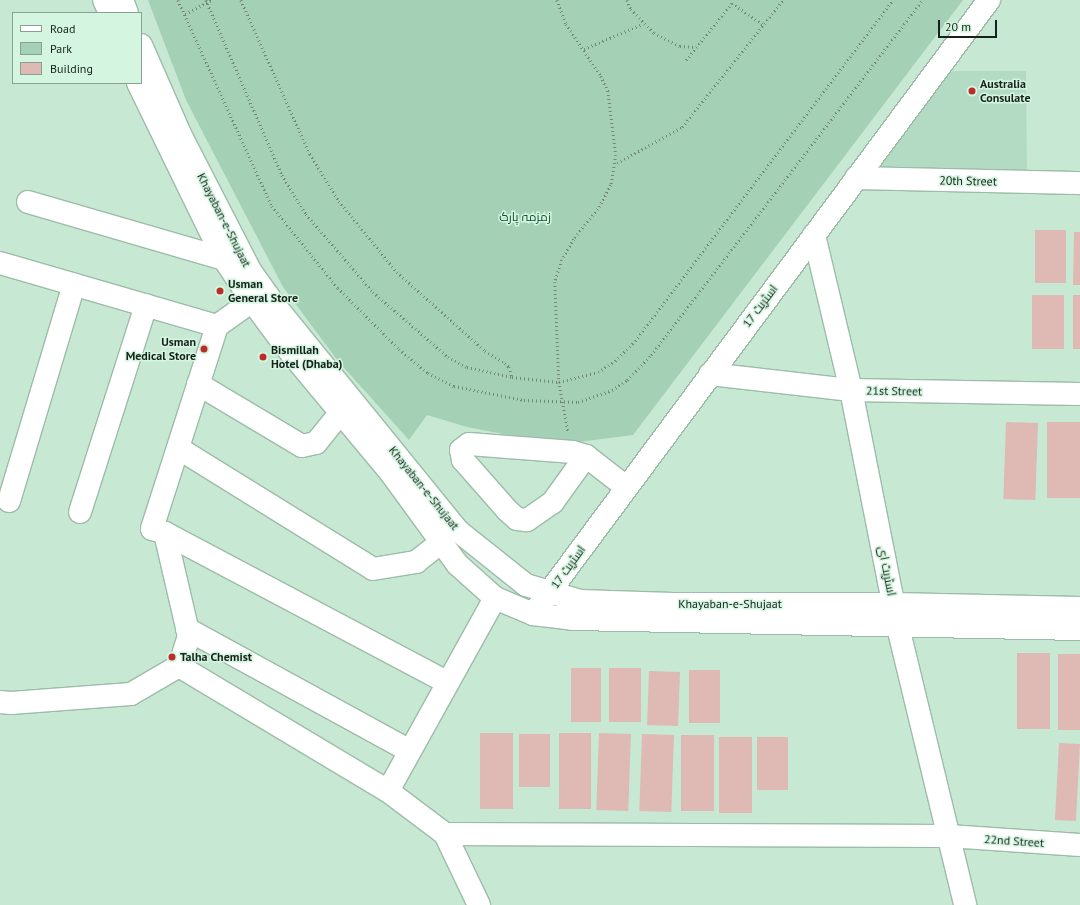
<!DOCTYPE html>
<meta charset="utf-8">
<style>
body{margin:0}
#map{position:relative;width:1080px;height:905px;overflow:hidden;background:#c7e8d3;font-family:"PT Sans",Cairo,sans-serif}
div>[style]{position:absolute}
.built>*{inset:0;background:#b3dac2}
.green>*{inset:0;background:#a4d0b5}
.building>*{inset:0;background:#dfb9b4;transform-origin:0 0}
.path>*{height:2.5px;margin-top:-1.25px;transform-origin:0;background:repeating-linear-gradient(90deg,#72887a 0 1px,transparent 0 4px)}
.roads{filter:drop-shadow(1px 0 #9dbca8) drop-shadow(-1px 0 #9dbca8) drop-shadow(0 1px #9dbca8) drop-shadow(0 -1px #9dbca8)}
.minor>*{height:22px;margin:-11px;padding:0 11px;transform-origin:11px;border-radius:11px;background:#fff}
.major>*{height:22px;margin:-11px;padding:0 11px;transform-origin:11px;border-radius:11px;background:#fff}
.dots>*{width:11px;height:11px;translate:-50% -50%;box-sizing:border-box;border:2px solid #d4f5e0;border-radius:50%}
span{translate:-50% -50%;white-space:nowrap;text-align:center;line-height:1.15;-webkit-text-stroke:3px #d4f5e0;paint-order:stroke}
.poi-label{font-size:12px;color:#16221b;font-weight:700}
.left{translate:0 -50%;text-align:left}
.right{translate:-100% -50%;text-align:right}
.street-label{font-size:12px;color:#16221b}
.park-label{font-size:12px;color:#0c4d2f}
.legend{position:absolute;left:12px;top:12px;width:130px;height:72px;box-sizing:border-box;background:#d4f5e0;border:1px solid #88a191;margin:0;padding:5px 7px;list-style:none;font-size:12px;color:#16221b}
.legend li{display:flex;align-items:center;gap:8px;height:20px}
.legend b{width:20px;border:1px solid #88a191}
.scale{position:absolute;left:938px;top:20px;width:59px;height:18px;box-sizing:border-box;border:2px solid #16221b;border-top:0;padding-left:5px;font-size:12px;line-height:14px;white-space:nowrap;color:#16221b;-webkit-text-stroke:3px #d4f5e0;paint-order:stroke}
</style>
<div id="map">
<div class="built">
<div style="clip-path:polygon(936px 71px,1026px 71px,1027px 182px,856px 178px)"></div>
</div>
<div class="green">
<div style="clip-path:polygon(148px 0,963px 0,633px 435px,578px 442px,524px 438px,467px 427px,427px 415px,409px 440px,338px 361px,283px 287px,186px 100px)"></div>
</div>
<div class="building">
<div style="left:1035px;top:230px;width:31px;height:53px"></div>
<div style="clip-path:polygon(1074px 232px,1080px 232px,1080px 285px,1073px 285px)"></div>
<div style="left:1032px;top:295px;width:32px;height:54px"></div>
<div style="left:1073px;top:295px;width:7px;height:54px"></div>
<div style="left:1006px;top:422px;width:32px;height:77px;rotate:2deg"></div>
<div style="left:1047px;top:422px;width:33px;height:76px"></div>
<div style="left:1017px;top:653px;width:33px;height:76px"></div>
<div style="left:1058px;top:654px;width:22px;height:76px"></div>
<div style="left:601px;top:668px;width:54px;height:30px;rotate:90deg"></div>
<div style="left:609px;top:668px;width:32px;height:54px"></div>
<div style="left:689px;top:670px;width:31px;height:53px"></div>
<div style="left:649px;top:671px;width:31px;height:54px;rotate:2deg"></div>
<div style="left:480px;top:733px;width:33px;height:76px"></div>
<div style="left:559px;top:733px;width:32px;height:76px"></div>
<div style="left:599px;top:733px;width:32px;height:77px;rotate:2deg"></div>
<div style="left:519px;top:734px;width:31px;height:53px"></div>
<div style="left:642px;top:734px;width:32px;height:77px;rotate:2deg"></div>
<div style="left:681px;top:735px;width:33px;height:76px"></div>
<div style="left:719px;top:737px;width:33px;height:76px"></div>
<div style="left:757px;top:737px;width:31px;height:53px"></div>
<div style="left:1059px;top:743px;width:21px;height:77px;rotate:3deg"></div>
</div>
<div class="path">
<div style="left:178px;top:0;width:226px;rotate:65.5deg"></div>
<div style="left:272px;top:206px;width:105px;rotate:51.2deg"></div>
<div style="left:338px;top:288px;width:86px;rotate:45deg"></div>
<div style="left:399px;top:349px;width:38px;rotate:40deg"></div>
<div style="left:428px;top:373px;width:29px;rotate:27deg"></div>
<div style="left:454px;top:386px;width:71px;rotate:11.3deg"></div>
<div style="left:524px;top:400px;width:54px;rotate:2.1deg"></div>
<div style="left:578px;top:402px;width:36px;rotate:-19deg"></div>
<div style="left:612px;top:390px;width:18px;rotate:-34deg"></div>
<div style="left:627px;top:380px;width:35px;rotate:-46deg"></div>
<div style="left:651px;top:355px;width:447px;rotate:-52.6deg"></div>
<div style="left:206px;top:0;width:191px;rotate:66.5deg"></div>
<div style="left:282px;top:175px;width:46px;rotate:58.4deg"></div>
<div style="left:306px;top:214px;width:103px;rotate:49.3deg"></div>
<div style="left:373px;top:292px;width:99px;rotate:40.9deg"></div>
<div style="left:448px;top:357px;width:21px;rotate:28deg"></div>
<div style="left:467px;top:367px;width:46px;rotate:12.5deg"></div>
<div style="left:512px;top:377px;width:47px;rotate:6.1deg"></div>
<div style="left:559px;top:382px;width:40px;rotate:-14.4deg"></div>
<div style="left:598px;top:372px;width:20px;rotate:-33deg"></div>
<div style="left:615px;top:361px;width:28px;rotate:-45deg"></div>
<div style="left:635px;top:341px;width:428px;rotate:-52.9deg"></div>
<div style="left:241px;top:0;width:169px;rotate:65.9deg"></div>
<div style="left:310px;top:154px;width:55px;rotate:58.3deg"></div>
<div style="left:339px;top:201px;width:92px;rotate:50.8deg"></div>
<div style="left:397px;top:272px;width:118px;rotate:41.9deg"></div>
<div style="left:485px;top:351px;width:23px;rotate:31deg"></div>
<div style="left:505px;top:363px;width:6px;rotate:45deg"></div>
<div style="left:509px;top:367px;width:10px;rotate:73deg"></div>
<div style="left:557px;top:0;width:26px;rotate:69deg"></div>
<div style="left:566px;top:24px;width:63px;rotate:56.1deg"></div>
<div style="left:601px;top:76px;width:17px;rotate:65deg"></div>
<div style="left:608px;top:91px;width:64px;rotate:82.9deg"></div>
<div style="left:616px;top:155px;width:30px;rotate:99deg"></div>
<div style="left:611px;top:185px;width:27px;rotate:118deg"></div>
<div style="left:598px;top:209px;width:38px;rotate:129deg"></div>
<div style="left:574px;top:239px;width:24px;rotate:120deg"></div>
<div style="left:562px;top:260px;width:23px;rotate:108deg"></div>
<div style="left:555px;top:282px;width:100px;rotate:87.7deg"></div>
<div style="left:559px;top:382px;width:50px;rotate:79.6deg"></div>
<div style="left:627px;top:0;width:10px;rotate:66deg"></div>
<div style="left:631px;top:9px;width:33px;rotate:46deg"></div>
<div style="left:654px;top:33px;width:29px;rotate:27deg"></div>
<div style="left:680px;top:46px;width:16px;rotate:4deg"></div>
<div style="left:185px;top:14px;width:30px;rotate:-28deg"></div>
<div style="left:584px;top:49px;width:64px;rotate:-23deg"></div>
<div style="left:686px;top:60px;width:73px;rotate:-51.1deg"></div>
<div style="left:732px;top:3px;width:38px;rotate:35deg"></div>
<div style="left:617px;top:163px;width:74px;rotate:-29deg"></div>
<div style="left:682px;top:127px;width:162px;rotate:-51.5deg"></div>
</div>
<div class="roads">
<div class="minor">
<div style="left:856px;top:178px;width:224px;rotate:1.3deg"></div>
<div style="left:28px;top:202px;width:204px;rotate:16.2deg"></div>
<div style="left:814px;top:235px;width:159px;rotate:76.6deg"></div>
<div style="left:851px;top:390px;width:242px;rotate:78.8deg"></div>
<div style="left:898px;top:627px;width:286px;rotate:76.4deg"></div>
<div style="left:0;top:263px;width:226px;rotate:16.2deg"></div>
<div style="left:217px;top:326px;width:43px;rotate:-35.5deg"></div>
<div style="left:217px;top:326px;width:213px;rotate:107.8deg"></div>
<div style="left:152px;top:529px;width:14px;rotate:17deg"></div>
<div style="left:165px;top:533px;width:106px;rotate:76.9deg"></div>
<div style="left:189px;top:636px;width:32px;rotate:108deg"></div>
<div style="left:179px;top:666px;width:244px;rotate:30.9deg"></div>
<div style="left:388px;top:791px;width:71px;rotate:37deg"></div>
<div style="left:445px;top:834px;width:79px;rotate:64.4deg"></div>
<div style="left:710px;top:374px;width:142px;rotate:6.5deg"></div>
<div style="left:851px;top:390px;width:229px;rotate:1deg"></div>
<div style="left:198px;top:384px;width:121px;rotate:30.8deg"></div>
<div style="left:302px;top:446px;width:14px;rotate:-12deg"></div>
<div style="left:316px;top:443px;width:40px;rotate:-51deg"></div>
<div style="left:178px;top:448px;width:229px;rotate:31.8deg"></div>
<div style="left:373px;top:569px;width:44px;rotate:-9.2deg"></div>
<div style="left:416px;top:562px;width:31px;rotate:-38deg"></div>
<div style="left:586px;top:456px;width:57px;rotate:125.7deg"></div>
<div style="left:553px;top:502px;width:32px;rotate:145deg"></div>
<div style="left:527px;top:520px;width:10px;rotate:-174deg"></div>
<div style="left:517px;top:519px;width:13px;rotate:-138deg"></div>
<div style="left:507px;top:510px;width:67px;rotate:-131.3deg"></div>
<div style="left:463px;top:460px;width:10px;rotate:-101deg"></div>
<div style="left:461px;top:450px;width:10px;rotate:-37deg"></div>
<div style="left:469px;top:444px;width:104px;rotate:4.4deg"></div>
<div style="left:573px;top:452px;width:14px;rotate:17deg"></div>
<div style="left:586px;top:456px;width:51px;rotate:37.8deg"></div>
<div style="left:9px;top:501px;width:226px;rotate:-73.3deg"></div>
<div style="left:80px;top:512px;width:217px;rotate:-72.3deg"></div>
<div style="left:165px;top:533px;width:319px;rotate:27.9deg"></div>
<div style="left:533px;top:614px;width:765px;rotate:-53.4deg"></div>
<div style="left:187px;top:629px;width:254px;rotate:28.7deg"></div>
<div style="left:0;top:702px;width:11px;rotate:5deg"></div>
<div style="left:11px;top:703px;width:120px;rotate:-4.3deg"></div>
<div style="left:131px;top:694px;width:56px;rotate:-30.3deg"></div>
<div style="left:388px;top:791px;width:221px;rotate:-61deg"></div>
<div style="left:445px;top:834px;width:504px;rotate:0.23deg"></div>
<div style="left:949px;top:836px;width:131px;rotate:3.9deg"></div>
</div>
<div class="major">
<div style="left:104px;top:0;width:14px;rotate:65deg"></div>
<div style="left:122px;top:0;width:14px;rotate:69deg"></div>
<div style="left:141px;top:45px;width:99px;rotate:66.3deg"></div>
<div style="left:181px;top:136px;width:153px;rotate:62.8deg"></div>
<div style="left:251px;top:272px;width:43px;rotate:54.5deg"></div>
<div style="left:276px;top:307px;width:287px;rotate:50.9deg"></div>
<div style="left:457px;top:530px;width:88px;rotate:38.6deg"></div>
<div style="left:526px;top:585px;width:56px;rotate:16.5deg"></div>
<div style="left:580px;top:601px;width:93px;rotate:1.8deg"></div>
<div style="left:673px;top:604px;width:221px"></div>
<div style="left:894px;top:604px;width:186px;rotate:1.2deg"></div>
<div style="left:138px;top:83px;width:196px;rotate:64deg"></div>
<div style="left:224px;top:259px;width:50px;rotate:56.3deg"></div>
<div style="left:252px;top:301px;width:57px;rotate:53.5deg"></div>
<div style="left:286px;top:347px;width:164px;rotate:50.2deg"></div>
<div style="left:391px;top:473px;width:112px;rotate:54deg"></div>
<div style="left:457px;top:564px;width:51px;rotate:41.8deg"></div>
<div style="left:495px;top:598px;width:41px;rotate:22.8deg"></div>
<div style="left:533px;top:614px;width:40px;rotate:7.1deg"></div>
<div style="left:573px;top:619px;width:507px;rotate:1.13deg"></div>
</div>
</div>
<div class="dots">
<div style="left:972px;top:91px;background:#bc2d29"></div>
<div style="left:220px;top:291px;background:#bc2d29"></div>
<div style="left:204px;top:349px;background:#bc2d29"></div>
<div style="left:263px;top:357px;background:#bc2d29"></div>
<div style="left:172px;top:657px;background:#bc2d29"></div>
</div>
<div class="poi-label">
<span class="left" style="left:980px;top:91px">Australia<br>Consulate</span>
<span class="left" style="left:228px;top:291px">Usman<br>General Store</span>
<span class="right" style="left:196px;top:349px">Usman<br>Medical Store</span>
<span class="left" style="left:271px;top:357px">Bismillah<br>Hotel (Dhaba)</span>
<span class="left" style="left:180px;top:657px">Talha Chemist</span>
</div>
<div class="street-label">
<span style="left:968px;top:181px;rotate:1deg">20th Street</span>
<span style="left:224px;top:220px;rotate:63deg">Khayaban-e-Shujaat</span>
<span style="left:760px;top:306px;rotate:-53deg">اسٹریٹ 17</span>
<span style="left:894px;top:391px;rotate:1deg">21st Street</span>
<span style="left:424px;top:488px;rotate:51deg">Khayaban-e-Shujaat</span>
<span style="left:568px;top:567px;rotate:-54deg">اسٹریٹ 17</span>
<span style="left:887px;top:571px;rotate:79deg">اسٹریٹ ای</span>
<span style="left:730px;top:604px">Khayaban-e-Shujaat</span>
<span style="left:1014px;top:841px;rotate:4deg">22nd Street</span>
</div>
<div class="park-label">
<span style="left:525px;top:217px">زمزمہ پارک</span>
</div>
<ul class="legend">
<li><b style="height:5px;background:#fff"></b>Road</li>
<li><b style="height:11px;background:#a4d0b5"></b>Park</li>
<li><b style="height:11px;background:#dfb9b4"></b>Building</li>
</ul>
<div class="scale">20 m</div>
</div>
